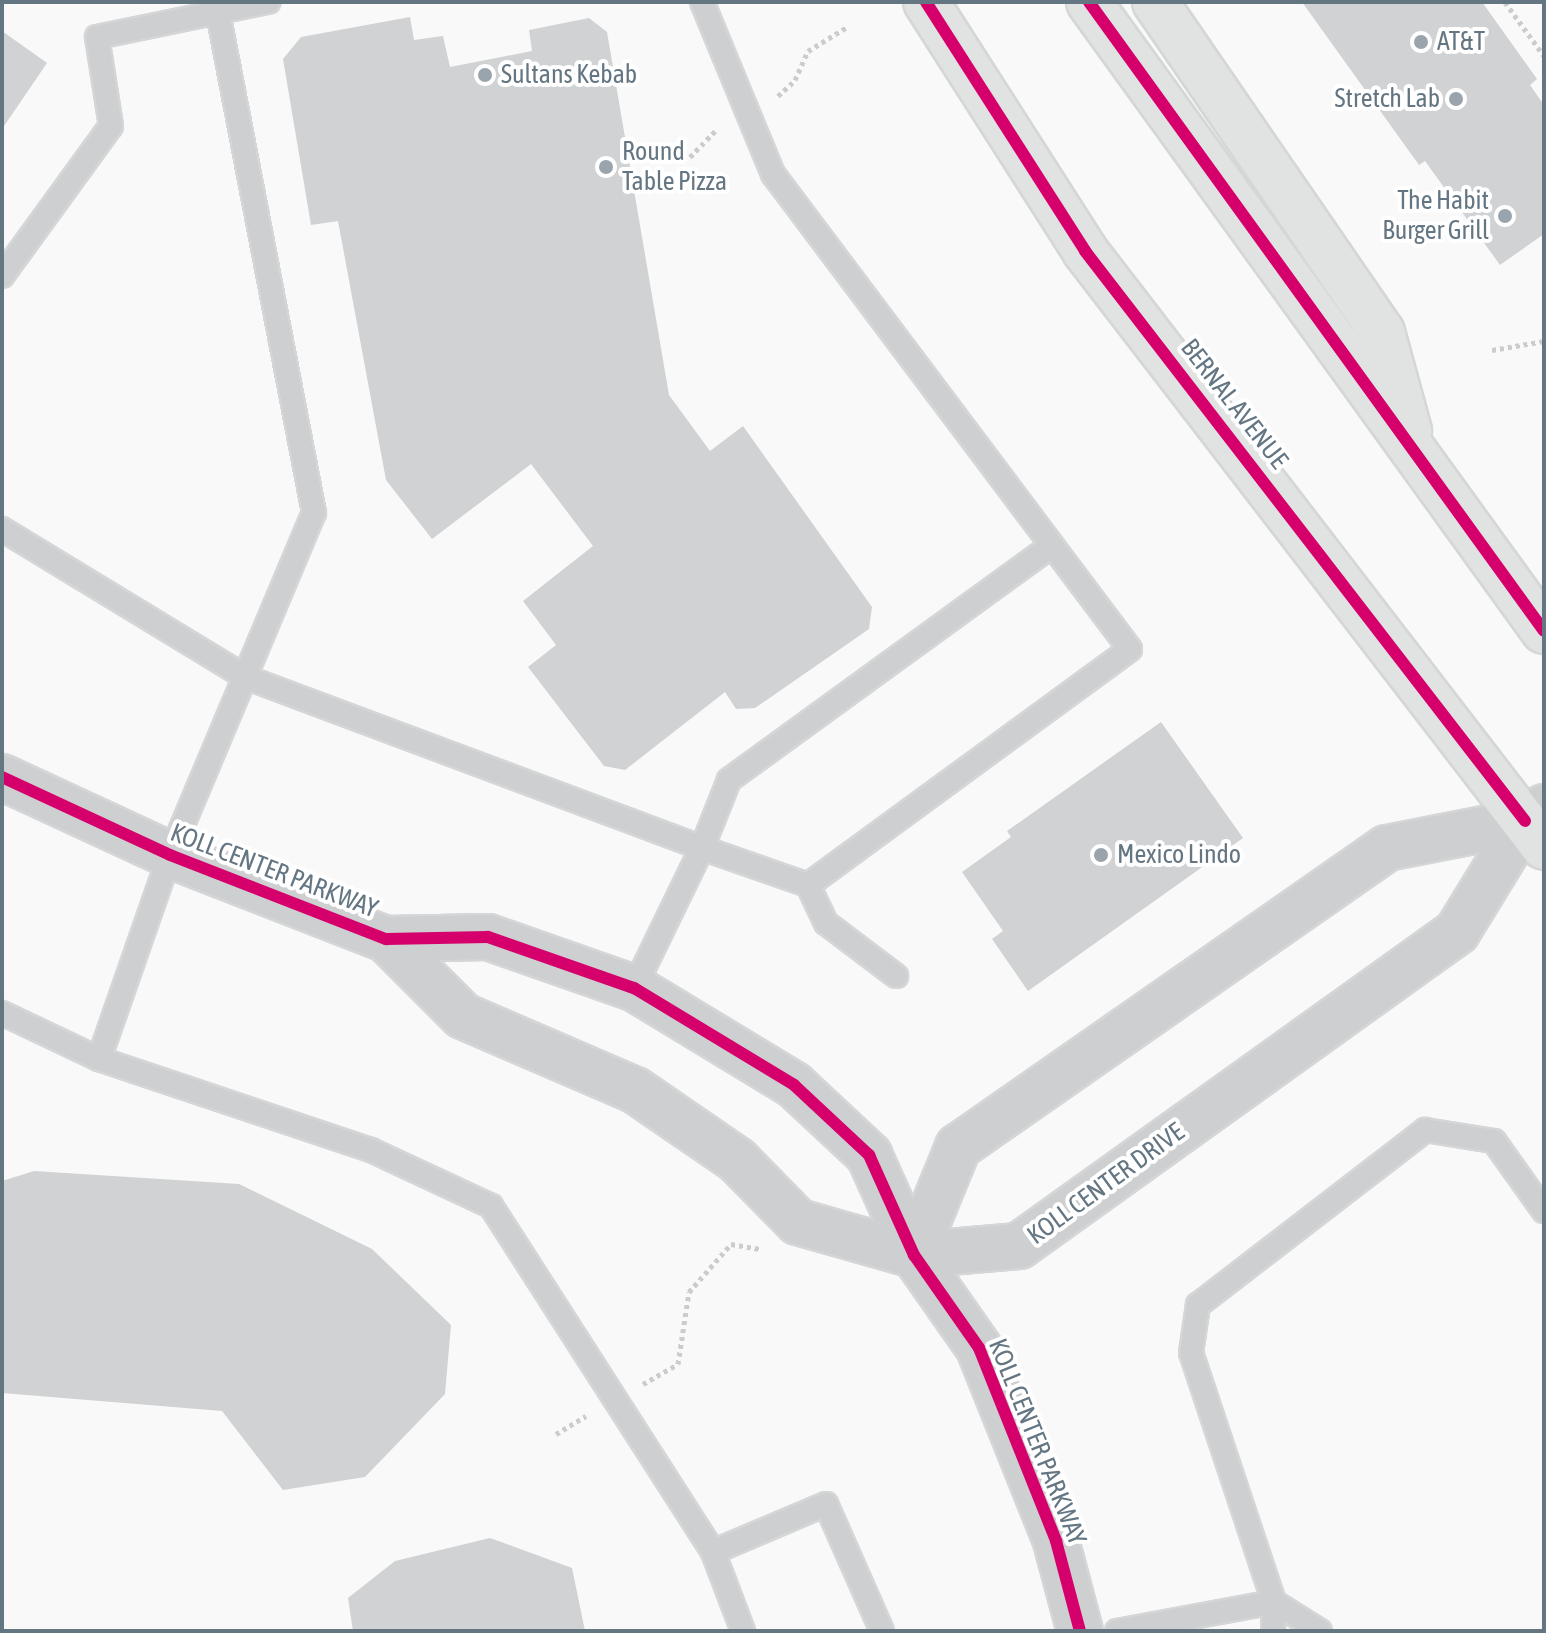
<!DOCTYPE html>
<style>
body{margin:0}
#map{position:relative;width:1546px;height:1633px;overflow:hidden;background:#f9f9f9;font-family:"Asap Condensed",sans-serif}
div>[style]{position:absolute}
.building>*{inset:0;background:#d0d2d3}
.path>*{height:5px;margin-top:-2.5px;transform-origin:0;background:repeating-linear-gradient(90deg,#cbcccd 0 4px,transparent 0 8px)}
.roads{filter:drop-shadow(2px 0 #d5d6d7) drop-shadow(-2px 0 #d5d6d7) drop-shadow(0 2px #d5d6d7) drop-shadow(0 -2px #d5d6d7)}
.lane>*{height:22px;margin:-11px;padding:0 11px;transform-origin:11px;border-radius:11px;background:#cecfd0}
.street>*{height:44px;margin:-22px;padding:0 22px;transform-origin:22px;border-radius:22px;background:#cecfd0}
.secondary>*{height:44px;margin:-22px;padding:0 22px;transform-origin:22px;border-radius:22px;background:#e1e2e2}
.cycleway>*{height:12px;margin:-6px;padding:0 6px;transform-origin:6px;border-radius:6px;background:#d6006c}
.dots>*{width:22px;height:22px;translate:-50% -50%;box-sizing:border-box;border:4px solid #fff;border-radius:50%}
span{translate:-50% -50%;white-space:nowrap;text-align:center;line-height:1.15;-webkit-text-stroke:8px #fff;paint-order:stroke}
.poi-label{font-size:26px;color:#657683}
.left{translate:0 -50%;text-align:left}
.right{translate:-100% -50%;text-align:right}
.street-label{font-size:26px;color:#657683}
.frame{position:absolute;inset:0;border:4px solid #657683;pointer-events:none}
</style>
<div id="map">
<div class="building">
<div style="clip-path:polygon(1302px 2px,1482px 2px,1537px 79px,1530px 85px,1544px 105px,1544px 234px,1500px 265px,1425px 161px,1419px 165px)"></div>
<div style="clip-path:polygon(410px 17px,414px 40px,443px 36px,450px 67px,532px 51px,529px 30px,589px 18px,607px 32px,669px 395px,710px 451px,743px 426px,872px 607px,869px 629px,755px 708px,736px 709px,725px 692px,625px 770px,604px 766px,528px 667px,556px 645px,523px 601px,593px 546px,531px 464px,432px 539px,386px 480px,338px 221px,311px 225px,283px 59px,301px 37px)"></div>
<div style="clip-path:polygon(2px 31px,47px 63px,2px 129px)"></div>
<div style="clip-path:polygon(1161px 722px,1243px 838px,1028px 991px,992px 939px,1003px 931px,962px 872px,1011px 837px,1007px 831px)"></div>
<div style="clip-path:polygon(34px 1171px,239px 1184px,372px 1249px,451px 1325px,445px 1394px,365px 1477px,283px 1490px,222px 1411px,2px 1393px,2px 1181px)"></div>
<div style="clip-path:polygon(490px 1538px,572px 1568px,585px 1631px,353px 1631px,348px 1598px,395px 1561px)"></div>
</div>
<div class="path">
<div style="left:1505px;top:2px;width:67px;rotate:54.2deg"></div>
<div style="left:778px;top:96px;width:23px;rotate:-43deg"></div>
<div style="left:795px;top:80px;width:32px;rotate:-66deg"></div>
<div style="left:808px;top:51px;width:46px;rotate:-31.6deg"></div>
<div style="left:690px;top:157px;width:39px;rotate:-46deg"></div>
<div style="left:1492px;top:350px;width:53px;rotate:-9.8deg"></div>
<div style="left:643px;top:1384px;width:40px;rotate:-29.7deg"></div>
<div style="left:678px;top:1364px;width:73px;rotate:-81.3deg"></div>
<div style="left:689px;top:1292px;width:64px;rotate:-48.8deg"></div>
<div style="left:731px;top:1244px;width:29px;rotate:10deg"></div>
<div style="left:556px;top:1434px;width:35px;rotate:-31deg"></div>
</div>
<div class="roads">
<div class="lane">
<div style="left:2px;top:276px;width:185px;rotate:-54deg"></div>
<div style="left:111px;top:126px;width:90px;rotate:-98.9deg"></div>
<div style="left:97px;top:37px;width:175px;rotate:-11.6deg"></div>
<div style="left:2px;top:529px;width:285px;rotate:31.3deg"></div>
<div style="left:245px;top:677px;width:488px;rotate:20.5deg"></div>
<div style="left:702px;top:848px;width:73px;rotate:-68.3deg"></div>
<div style="left:729px;top:780px;width:399px;rotate:-36deg"></div>
<div style="left:808px;top:885px;width:42px;rotate:64.7deg"></div>
<div style="left:826px;top:923px;width:88px;rotate:37.1deg"></div>
<div style="left:634px;top:988px;width:156px;rotate:-64.1deg"></div>
<div style="left:702px;top:848px;width:112px;rotate:19.2deg"></div>
<div style="left:808px;top:885px;width:399px;rotate:-36.2deg"></div>
<div style="left:1130px;top:649px;width:594px;rotate:-126.93deg"></div>
<div style="left:773px;top:174px;width:186px;rotate:-112.4deg"></div>
<div style="left:2px;top:1013px;width:107px;rotate:25.4deg"></div>
<div style="left:99px;top:1059px;width:287px;rotate:18.5deg"></div>
<div style="left:371px;top:1150px;width:132px;rotate:25deg"></div>
<div style="left:491px;top:1206px;width:411px;rotate:57.3deg"></div>
<div style="left:713px;top:1552px;width:85px;rotate:69.2deg"></div>
<div style="left:99px;top:1059px;width:216px;rotate:-70.8deg"></div>
<div style="left:170px;top:855px;width:371px;rotate:-67.2deg"></div>
<div style="left:314px;top:513px;width:520px;rotate:-100.86deg"></div>
<div style="left:713px;top:1552px;width:123px;rotate:-23deg"></div>
<div style="left:826px;top:1504px;width:139px;rotate:66.2deg"></div>
<div style="left:1117px;top:1631px;width:160px;rotate:-10.5deg"></div>
<div style="left:1274px;top:1602px;width:29px;rotate:92deg"></div>
<div style="left:1320px;top:1631px;width:54px;rotate:-147.8deg"></div>
<div style="left:1274px;top:1602px;width:262px;rotate:-108.4deg"></div>
<div style="left:1191px;top:1353px;width:49px;rotate:-81.7deg"></div>
<div style="left:1198px;top:1305px;width:287px;rotate:-37.6deg"></div>
<div style="left:1425px;top:1130px;width:70px;rotate:9.1deg"></div>
<div style="left:1494px;top:1141px;width:86px;rotate:54.5deg"></div>
</div>
<div class="street">
<div style="left:2px;top:777px;width:185px;rotate:24.9deg"></div>
<div style="left:170px;top:855px;width:232px;rotate:21.3deg"></div>
<div style="left:386px;top:939px;width:102px;rotate:-1.1deg"></div>
<div style="left:488px;top:937px;width:155px;rotate:19.3deg"></div>
<div style="left:634px;top:988px;width:187px;rotate:31.2deg"></div>
<div style="left:794px;top:1085px;width:103px;rotate:43deg"></div>
<div style="left:869px;top:1155px;width:110px;rotate:65.8deg"></div>
<div style="left:914px;top:1255px;width:113px;rotate:55deg"></div>
<div style="left:979px;top:1348px;width:208px;rotate:68.2deg"></div>
<div style="left:1056px;top:1541px;width:93px;rotate:75.1deg"></div>
<div style="left:386px;top:939px;width:109px;rotate:45deg"></div>
<div style="left:463px;top:1016px;width:187px;rotate:23.3deg"></div>
<div style="left:635px;top:1090px;width:124px;rotate:34.5deg"></div>
<div style="left:737px;top:1160px;width:87px;rotate:45.5deg"></div>
<div style="left:798px;top:1222px;width:121px;rotate:15.9deg"></div>
<div style="left:914px;top:1255px;width:105px;rotate:-4.9deg"></div>
<div style="left:1019px;top:1246px;width:539px;rotate:-35.64deg"></div>
<div style="left:1457px;top:932px;width:130px;rotate:-58.5deg"></div>
<div style="left:1525px;top:821px;width:24px;rotate:-36deg"></div>
<div style="left:914px;top:1255px;width:117px;rotate:-67.8deg"></div>
<div style="left:958px;top:1147px;width:523px;rotate:-34.88deg"></div>
<div style="left:1387px;top:848px;width:141px;rotate:-11.1deg"></div>
</div>
<div class="secondary">
<div style="left:926px;top:2px;width:295px;rotate:57.4deg"></div>
<div style="left:1085px;top:251px;width:752px;rotate:52.4deg"></div>
<div style="left:1089px;top:2px;width:776px;rotate:54.12deg"></div>
<div style="left:1155px;top:2px;width:401px;rotate:55.5deg"></div>
<div style="left:1382px;top:332px;width:103px;rotate:74.7deg"></div>
</div>
</div>
<div class="cycleway">
<div style="left:926px;top:2px;width:295px;rotate:57.4deg"></div>
<div style="left:1085px;top:251px;width:720px;rotate:52.33deg"></div>
<div style="left:1089px;top:2px;width:776px;rotate:54.12deg"></div>
<div style="left:2px;top:777px;width:185px;rotate:24.9deg"></div>
<div style="left:170px;top:855px;width:232px;rotate:21.3deg"></div>
<div style="left:386px;top:939px;width:102px;rotate:-1.1deg"></div>
<div style="left:488px;top:937px;width:155px;rotate:19.3deg"></div>
<div style="left:634px;top:988px;width:187px;rotate:31.2deg"></div>
<div style="left:794px;top:1085px;width:103px;rotate:43deg"></div>
<div style="left:869px;top:1155px;width:110px;rotate:65.8deg"></div>
<div style="left:914px;top:1255px;width:113px;rotate:55deg"></div>
<div style="left:979px;top:1348px;width:208px;rotate:68.2deg"></div>
<div style="left:1056px;top:1541px;width:93px;rotate:75.1deg"></div>
</div>
<div class="dots">
<div style="left:1421px;top:42px;background:#99a4ac"></div>
<div style="left:485px;top:75px;background:#99a4ac"></div>
<div style="left:1456px;top:99px;background:#99a4ac"></div>
<div style="left:606px;top:167px;background:#99a4ac"></div>
<div style="left:1505px;top:216px;background:#99a4ac"></div>
<div style="left:1101px;top:855px;background:#99a4ac"></div>
</div>
<div class="poi-label">
<span class="left" style="left:1437px;top:42px">AT&amp;T</span>
<span class="left" style="left:501px;top:75px">Sultans Kebab</span>
<span class="right" style="left:1440px;top:99px">Stretch Lab</span>
<span class="left" style="left:622px;top:167px">Round<br>Table Pizza</span>
<span class="right" style="left:1489px;top:216px">The Habit<br>Burger Grill</span>
<span class="left" style="left:1117px;top:855px">Mexico Lindo</span>
</div>
<div class="street-label">
<span style="left:1234px;top:404px;rotate:52deg">BERNAL AVENUE</span>
<span style="left:274px;top:871px;rotate:21deg">KOLL CENTER PARKWAY</span>
<span style="left:1106px;top:1184px;rotate:-36deg">KOLL CENTER DRIVE</span>
<span style="left:1037px;top:1442px;rotate:68deg">KOLL CENTER PARKWAY</span>
</div>
<div class="frame"></div>
</div>
